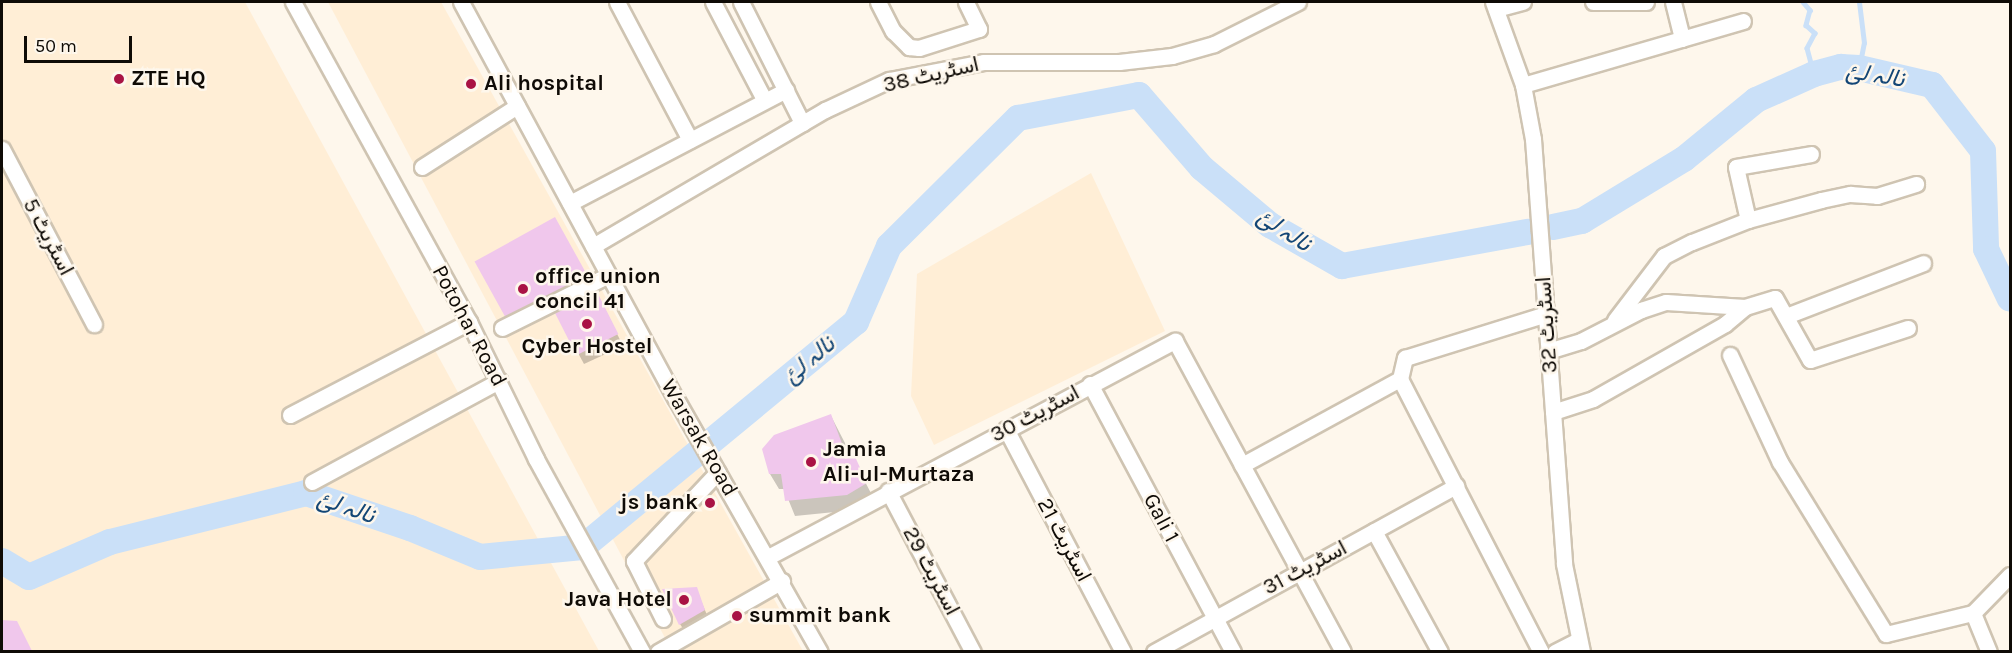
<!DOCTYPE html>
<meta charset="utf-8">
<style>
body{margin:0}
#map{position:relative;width:2012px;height:653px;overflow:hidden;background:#fef7ec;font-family:Karla,Vazirmatn,sans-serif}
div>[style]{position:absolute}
.built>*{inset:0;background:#ffeed6}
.shadow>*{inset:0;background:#0003;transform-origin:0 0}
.stream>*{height:4.5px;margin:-2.25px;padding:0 2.25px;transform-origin:2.25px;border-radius:2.25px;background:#cae0f8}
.river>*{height:26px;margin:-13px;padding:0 13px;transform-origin:13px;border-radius:13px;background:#cae0f8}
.building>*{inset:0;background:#f0c7ec;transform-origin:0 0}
.roads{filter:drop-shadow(2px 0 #cfc4b2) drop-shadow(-2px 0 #cfc4b2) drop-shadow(0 2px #cfc4b2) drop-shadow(0 -2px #cfc4b2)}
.minor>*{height:15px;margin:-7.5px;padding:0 7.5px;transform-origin:7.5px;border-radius:7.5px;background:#fff}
.dots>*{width:16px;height:16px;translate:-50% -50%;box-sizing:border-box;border:3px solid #fef7ec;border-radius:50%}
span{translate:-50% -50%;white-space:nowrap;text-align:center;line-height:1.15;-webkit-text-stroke:5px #fef7ec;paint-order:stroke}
.street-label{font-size:22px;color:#0f0b06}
.poi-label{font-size:22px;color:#0f0b06;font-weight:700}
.left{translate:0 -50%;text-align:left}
.right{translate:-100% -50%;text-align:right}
.water-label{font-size:24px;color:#134676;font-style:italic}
.frame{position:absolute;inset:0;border:3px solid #0f0b06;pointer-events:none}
.scale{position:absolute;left:24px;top:36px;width:108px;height:27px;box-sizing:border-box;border:3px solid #0f0b06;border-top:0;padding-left:8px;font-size:18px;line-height:21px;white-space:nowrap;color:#0f0b06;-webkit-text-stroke:4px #fef7ec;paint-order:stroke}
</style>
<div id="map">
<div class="built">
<div style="clip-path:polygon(2px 2px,245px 2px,599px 651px,2px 651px)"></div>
<div style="clip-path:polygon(328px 2px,441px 2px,803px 651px,672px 651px)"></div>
<div style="clip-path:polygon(1091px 173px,1165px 331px,934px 445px,911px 396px,917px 274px)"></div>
</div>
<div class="shadow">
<div style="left:554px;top:219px;width:81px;height:88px;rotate:61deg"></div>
<div style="clip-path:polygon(603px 305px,623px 346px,584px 364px,578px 353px)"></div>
<div style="clip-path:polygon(831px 416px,874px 499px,855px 510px,795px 516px,784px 489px,779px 489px,770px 474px)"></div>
<div style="clip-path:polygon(696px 589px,710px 622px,687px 635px,680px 624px)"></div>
<div style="clip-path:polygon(2px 622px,16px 623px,31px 652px,2px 652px)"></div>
</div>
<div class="stream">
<div style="left:1803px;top:2px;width:11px;rotate:49deg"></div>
<div style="left:1810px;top:10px;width:16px;rotate:105deg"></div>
<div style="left:1806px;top:25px;width:12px;rotate:42deg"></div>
<div style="left:1815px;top:33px;width:17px;rotate:118deg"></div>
<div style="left:1807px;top:48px;width:27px;rotate:75deg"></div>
<div style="left:1859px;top:68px;width:25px;rotate:-79deg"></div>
<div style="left:1864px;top:43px;width:41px;rotate:-97deg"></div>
</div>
<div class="river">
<div style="left:1553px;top:227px;width:30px;rotate:-12deg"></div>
<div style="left:1582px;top:221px;width:119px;rotate:-31.3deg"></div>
<div style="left:1684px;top:159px;width:93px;rotate:-39.3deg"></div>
<div style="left:1756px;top:100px;width:64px;rotate:-24.1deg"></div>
<div style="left:1814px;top:74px;width:28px;rotate:-15deg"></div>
<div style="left:1841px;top:67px;width:18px;rotate:3deg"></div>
<div style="left:1859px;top:68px;width:75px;rotate:13.1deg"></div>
<div style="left:1932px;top:85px;width:83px;rotate:52.3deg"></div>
<div style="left:1983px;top:151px;width:98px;rotate:88.2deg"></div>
<div style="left:1986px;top:249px;width:55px;rotate:64.4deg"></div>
<div style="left:2px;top:561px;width:31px;rotate:31deg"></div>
<div style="left:29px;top:577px;width:88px;rotate:-23.4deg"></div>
<div style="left:110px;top:542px;width:202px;rotate:-14deg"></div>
<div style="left:306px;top:493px;width:110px;rotate:18.6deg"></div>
<div style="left:410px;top:528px;width:76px;rotate:22.5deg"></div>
<div style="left:480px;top:557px;width:103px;rotate:-5.5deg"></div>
<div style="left:583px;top:547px;width:354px;rotate:-39.5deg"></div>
<div style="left:856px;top:322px;width:83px;rotate:-66.5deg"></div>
<div style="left:889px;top:246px;width:182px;rotate:-44.8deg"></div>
<div style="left:1018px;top:118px;width:123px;rotate:-10.8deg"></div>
<div style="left:1139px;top:95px;width:96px;rotate:49.2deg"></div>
<div style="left:1202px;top:168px;width:89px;rotate:40deg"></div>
<div style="left:1270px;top:225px;width:83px;rotate:29.7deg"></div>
<div style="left:1342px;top:266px;width:189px;rotate:-10.4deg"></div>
</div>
<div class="building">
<div style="left:555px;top:217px;width:66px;height:92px;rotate:61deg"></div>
<div style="left:597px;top:292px;width:47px;height:47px;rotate:63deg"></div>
<div style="clip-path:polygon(831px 414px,844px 449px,852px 450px,867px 483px,847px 495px,785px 501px,781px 474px,769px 474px,762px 449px,774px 435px)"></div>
<div style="clip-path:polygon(697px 587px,705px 610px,679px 625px,662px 589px)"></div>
<div style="clip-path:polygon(2px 620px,17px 621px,32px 651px,2px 651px)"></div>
</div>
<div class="roads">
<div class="minor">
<div style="left:293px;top:2px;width:365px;rotate:61.2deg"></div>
<div style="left:469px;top:322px;width:153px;rotate:63.9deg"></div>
<div style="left:536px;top:459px;width:220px;rotate:61.2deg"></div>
<div style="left:461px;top:2px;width:451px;rotate:61.6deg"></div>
<div style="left:676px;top:399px;width:291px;rotate:60.4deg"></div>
<div style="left:617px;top:2px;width:156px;rotate:62.1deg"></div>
<div style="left:713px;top:2px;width:110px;rotate:62.3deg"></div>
<div style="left:741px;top:2px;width:136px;rotate:63.2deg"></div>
<div style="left:878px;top:2px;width:33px;rotate:63deg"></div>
<div style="left:893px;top:31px;width:23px;rotate:45deg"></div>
<div style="left:909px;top:47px;width:10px;rotate:6deg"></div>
<div style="left:919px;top:48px;width:63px;rotate:-17.6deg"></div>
<div style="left:979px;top:29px;width:30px;rotate:-116deg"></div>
<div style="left:1493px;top:2px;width:88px;rotate:70.1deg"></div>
<div style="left:1523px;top:85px;width:55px;rotate:79.5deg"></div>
<div style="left:1533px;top:139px;width:426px;rotate:85.8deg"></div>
<div style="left:1564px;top:564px;width:90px;rotate:78.4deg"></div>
<div style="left:1593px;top:2px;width:53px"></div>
<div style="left:1673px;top:2px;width:38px;rotate:76deg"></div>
<div style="left:1496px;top:9px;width:28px;rotate:-15deg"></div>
<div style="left:1523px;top:85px;width:229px;rotate:-16.2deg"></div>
<div style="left:2px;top:149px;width:198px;rotate:62.3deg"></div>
<div style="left:422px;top:167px;width:113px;rotate:-32.7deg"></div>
<div style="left:570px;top:203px;width:244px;rotate:-27.6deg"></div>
<div style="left:1748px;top:220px;width:54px;rotate:-102.8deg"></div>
<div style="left:1736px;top:167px;width:76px;rotate:-9.8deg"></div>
<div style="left:593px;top:246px;width:269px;rotate:-30.4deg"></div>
<div style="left:825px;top:110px;width:71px;rotate:-25.1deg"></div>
<div style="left:889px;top:80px;width:97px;rotate:-10.7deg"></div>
<div style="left:984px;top:62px;width:135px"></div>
<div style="left:1119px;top:62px;width:53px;rotate:-6.5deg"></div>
<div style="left:1172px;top:56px;width:44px;rotate:-15.9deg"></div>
<div style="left:1214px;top:44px;width:94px;rotate:-26.6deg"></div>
<div style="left:1786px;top:316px;width:147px;rotate:-21.1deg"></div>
<div style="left:1615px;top:320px;width:81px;rotate:-52.6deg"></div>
<div style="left:1664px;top:256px;width:31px;rotate:-27deg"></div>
<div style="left:1692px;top:242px;width:60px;rotate:-21.4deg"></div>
<div style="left:1748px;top:220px;width:76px;rotate:-15.3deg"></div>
<div style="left:1821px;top:200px;width:30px;rotate:-12deg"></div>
<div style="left:1850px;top:194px;width:27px;rotate:4deg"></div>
<div style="left:1877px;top:196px;width:41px;rotate:-17.1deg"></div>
<div style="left:502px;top:328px;width:119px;rotate:-26.4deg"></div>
<div style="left:1548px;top:351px;width:34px;rotate:-17deg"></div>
<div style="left:1581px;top:341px;width:68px;rotate:-27.3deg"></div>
<div style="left:1641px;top:310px;width:26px;rotate:-18deg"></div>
<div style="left:1666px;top:302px;width:79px;rotate:3.6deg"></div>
<div style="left:1745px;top:307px;width:31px;rotate:-17deg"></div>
<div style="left:1775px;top:298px;width:71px;rotate:60.6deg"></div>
<div style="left:1810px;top:360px;width:103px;rotate:-18.1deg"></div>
<div style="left:1730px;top:355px;width:118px;rotate:65deg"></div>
<div style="left:1780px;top:462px;width:202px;rotate:58.4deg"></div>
<div style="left:1886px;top:634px;width:89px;rotate:-13.6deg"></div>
<div style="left:1973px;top:613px;width:42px;rotate:67.7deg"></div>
<div style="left:1400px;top:379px;width:22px;rotate:-77deg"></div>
<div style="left:1405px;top:358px;width:148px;rotate:-17.3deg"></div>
<div style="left:1090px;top:384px;width:304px;rotate:61.9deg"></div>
<div style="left:1553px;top:412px;width:42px;rotate:-18deg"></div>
<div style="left:1593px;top:399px;width:152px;rotate:-29.6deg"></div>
<div style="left:1725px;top:324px;width:26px;rotate:-40deg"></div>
<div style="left:290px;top:415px;width:202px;rotate:-27.5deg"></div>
<div style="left:1006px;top:429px;width:252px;rotate:62.3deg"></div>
<div style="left:1242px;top:465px;width:180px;rotate:-28.6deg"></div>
<div style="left:1400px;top:379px;width:307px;rotate:62.7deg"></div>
<div style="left:312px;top:482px;width:213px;rotate:-28.4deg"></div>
<div style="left:888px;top:491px;width:182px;rotate:62.2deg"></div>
<div style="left:1374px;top:531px;width:138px;rotate:61.4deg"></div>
<div style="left:768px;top:557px;width:461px;rotate:-28deg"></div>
<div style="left:1175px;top:341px;width:353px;rotate:61.6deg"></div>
<div style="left:1973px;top:613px;width:53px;rotate:-45.8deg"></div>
<div style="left:663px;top:619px;width:65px;rotate:-116.6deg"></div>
<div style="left:634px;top:561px;width:122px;rotate:-46.7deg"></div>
<div style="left:658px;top:652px;width:143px;rotate:-29.8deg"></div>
<div style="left:1154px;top:652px;width:345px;rotate:-28.8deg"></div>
<div style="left:1555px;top:652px;width:27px;rotate:-27deg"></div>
</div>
</div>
<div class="dots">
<div style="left:119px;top:79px;background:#a91344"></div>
<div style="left:471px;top:84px;background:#a91344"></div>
<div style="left:523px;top:289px;background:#a91344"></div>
<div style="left:587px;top:324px;background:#a91344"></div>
<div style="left:811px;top:462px;background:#a91344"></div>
<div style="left:710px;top:503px;background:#a91344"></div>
<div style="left:684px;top:600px;background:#a91344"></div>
<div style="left:737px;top:616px;background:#a91344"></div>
</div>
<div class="street-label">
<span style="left:931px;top:75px;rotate:-13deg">اسٹریٹ 38</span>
<span style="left:48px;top:237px;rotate:62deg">اسٹریٹ 5</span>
<span style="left:1547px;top:325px;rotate:-94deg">اسٹریٹ 32</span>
<span style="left:469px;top:326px;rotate:62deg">Potohar Road</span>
<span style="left:1035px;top:414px;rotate:-28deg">اسٹریٹ 30</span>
<span style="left:699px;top:438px;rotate:60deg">Warsak Road</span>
<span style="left:1161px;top:518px;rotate:62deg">Gali 1</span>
<span style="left:1064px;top:540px;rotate:62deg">اسٹریٹ 21</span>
<span style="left:1305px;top:568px;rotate:-28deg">اسٹریٹ 31</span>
<span style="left:931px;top:571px;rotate:62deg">اسٹریٹ 29</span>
</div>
<div class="poi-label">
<span class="left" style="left:131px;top:79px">ZTE HQ</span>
<span class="left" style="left:484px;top:84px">Ali hospital</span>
<span class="left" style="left:535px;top:289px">office union<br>concil 41</span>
<span style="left:587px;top:347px">Cyber Hostel</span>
<span class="left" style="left:823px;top:462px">Jamia<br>Ali-ul-Murtaza</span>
<span class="right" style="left:698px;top:503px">js bank</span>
<span class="right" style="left:672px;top:600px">Java Hotel</span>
<span class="left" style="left:749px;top:616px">summit bank</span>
</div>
<div class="water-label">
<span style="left:1875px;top:75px;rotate:9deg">نالہ لئ</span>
<span style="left:1284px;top:230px;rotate:33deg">نالہ لئ</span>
<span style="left:809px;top:360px;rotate:-40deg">نالہ لئ</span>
<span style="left:346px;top:507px;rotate:19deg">نالہ لئ</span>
</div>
<div class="frame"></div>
<div class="scale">50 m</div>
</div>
